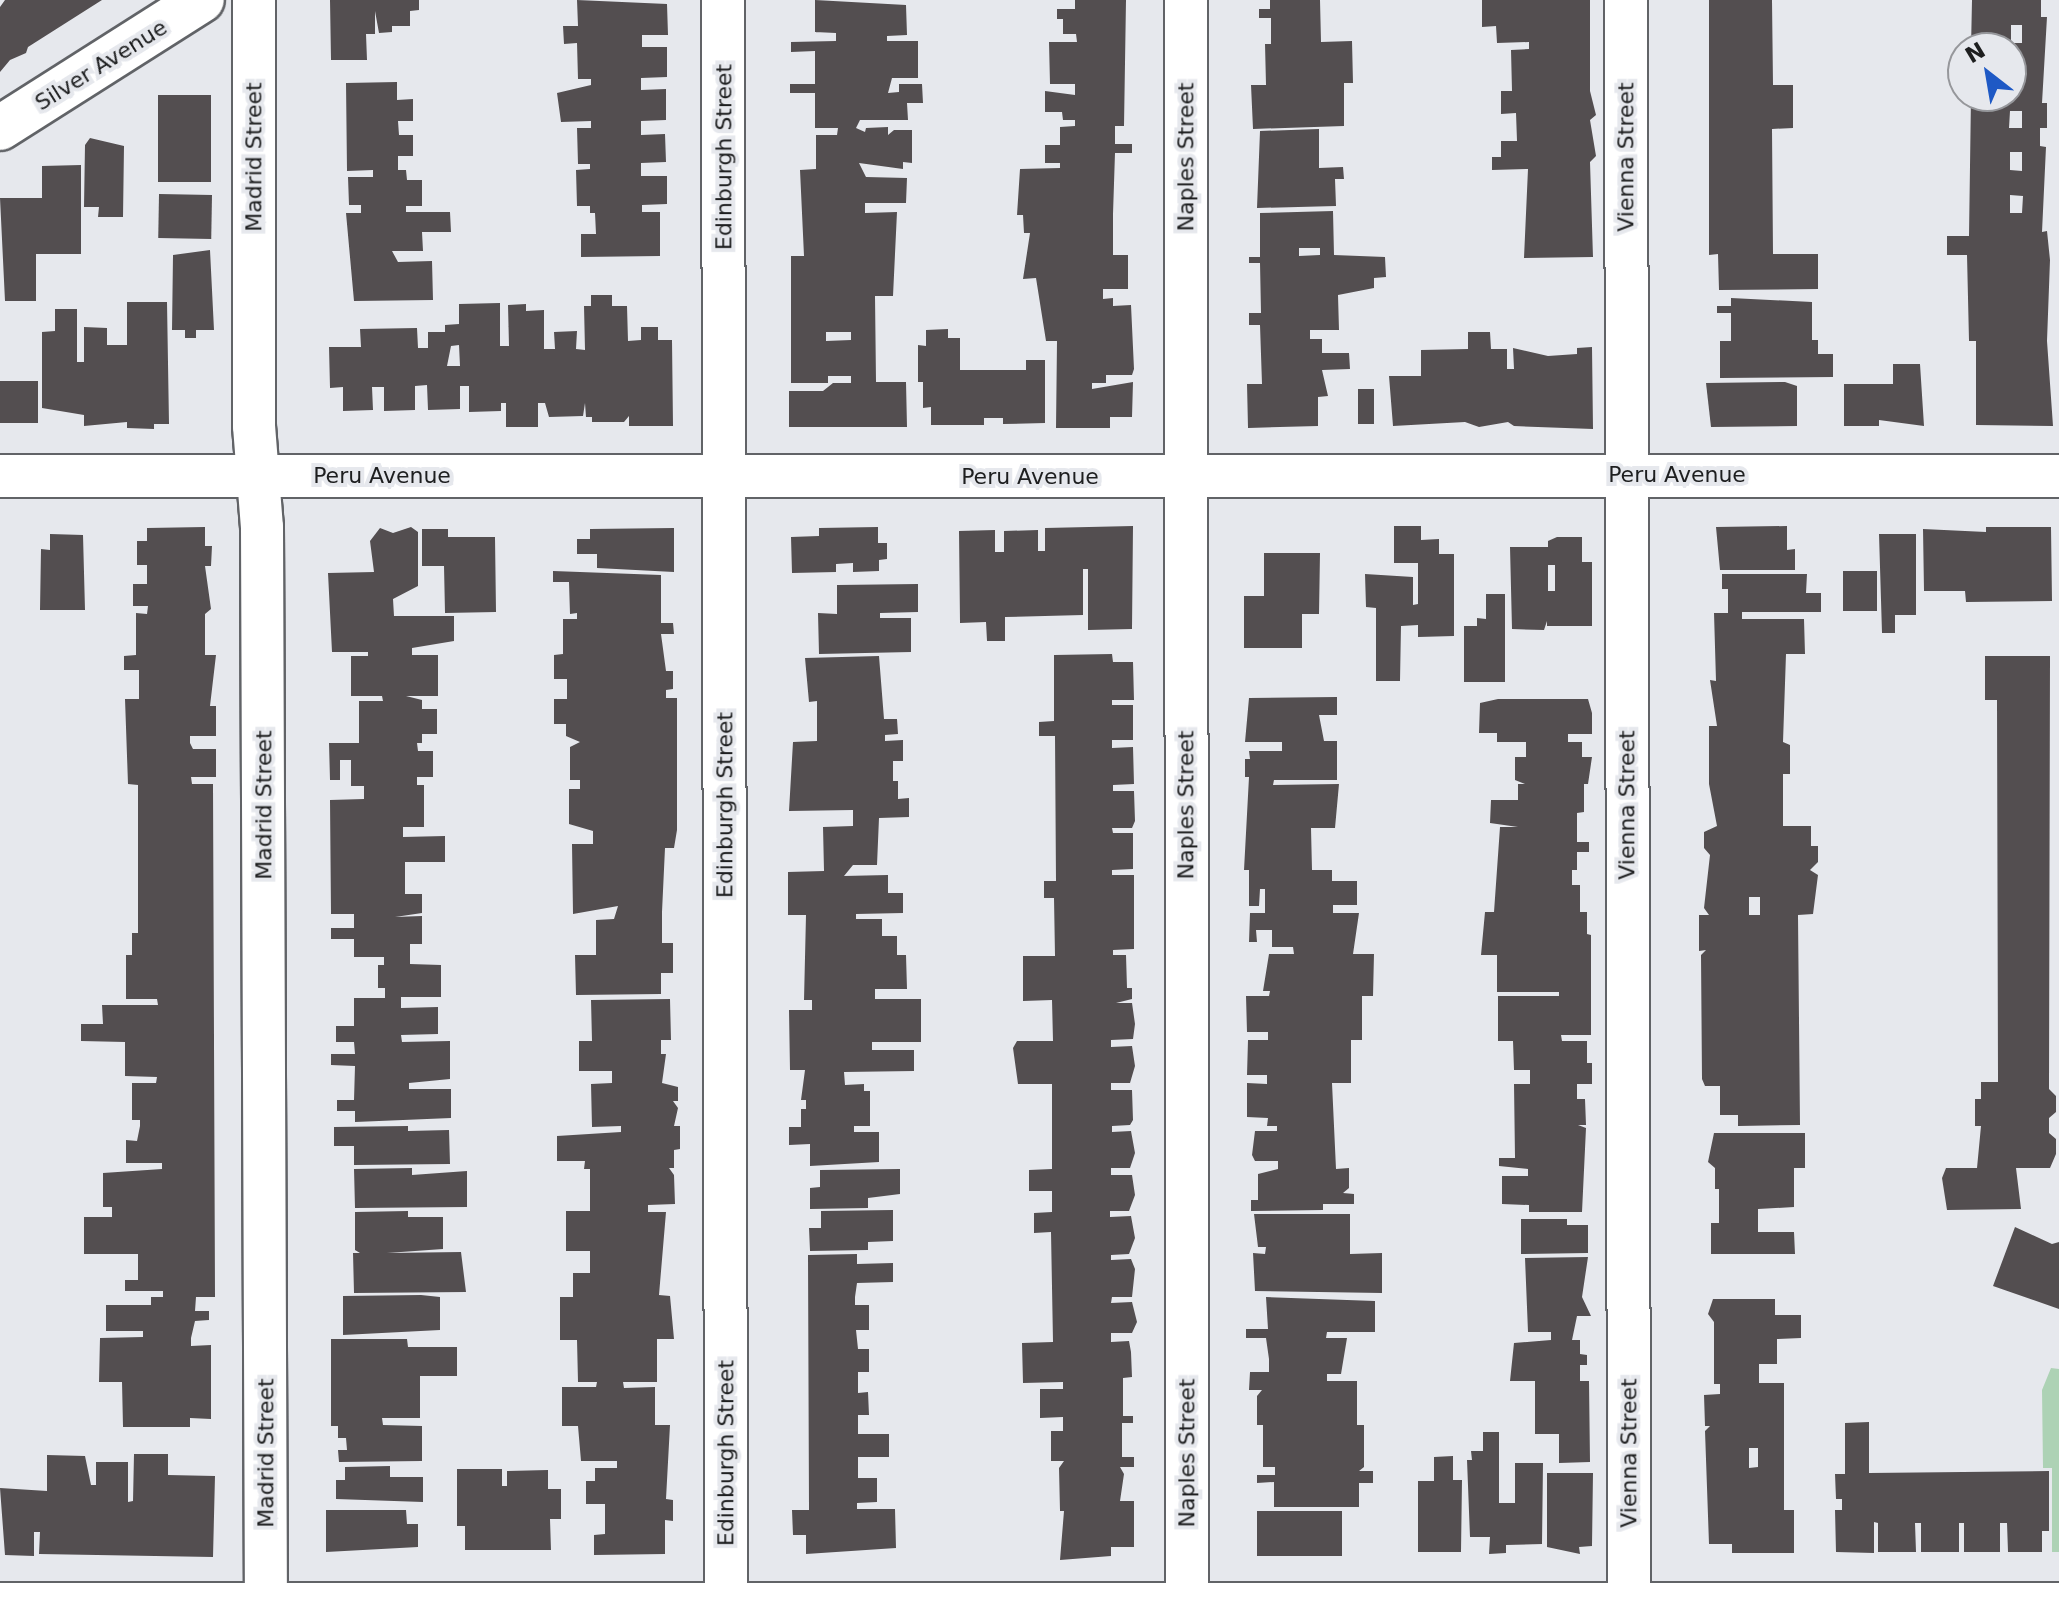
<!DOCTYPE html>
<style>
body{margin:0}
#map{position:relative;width:2059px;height:1610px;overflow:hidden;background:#e6e8ed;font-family:"DejaVu Sans",sans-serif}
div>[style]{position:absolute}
.green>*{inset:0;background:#add2b5}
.building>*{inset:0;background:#534e50;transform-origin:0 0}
.roads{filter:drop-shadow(2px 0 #616367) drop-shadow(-2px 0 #616367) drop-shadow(0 2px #616367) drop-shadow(0 -2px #616367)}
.minor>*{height:42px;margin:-21px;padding:0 21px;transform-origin:21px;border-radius:21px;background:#fff}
.secondary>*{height:44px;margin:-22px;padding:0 22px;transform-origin:22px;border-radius:22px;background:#fff}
span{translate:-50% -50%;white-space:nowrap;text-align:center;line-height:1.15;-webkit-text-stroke:8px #e6e8ed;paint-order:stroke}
.street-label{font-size:22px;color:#1d1e1f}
.north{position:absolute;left:1947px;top:32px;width:80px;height:80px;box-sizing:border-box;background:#e6e8ed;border:2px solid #96979b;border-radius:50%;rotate:329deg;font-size:22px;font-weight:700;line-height:32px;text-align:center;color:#1d1e1f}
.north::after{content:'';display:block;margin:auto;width:28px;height:36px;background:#1e59c5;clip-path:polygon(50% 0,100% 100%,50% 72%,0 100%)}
</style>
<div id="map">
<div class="green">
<div style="clip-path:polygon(2051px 1368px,2059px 1369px,2059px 1552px,2052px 1552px,2052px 1468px,2043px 1468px,2042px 1390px)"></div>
</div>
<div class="building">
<div style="clip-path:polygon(5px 0,102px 0,28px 47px,26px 53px,10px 60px,0 72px,0 7px)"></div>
<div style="clip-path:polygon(330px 0,419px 0,419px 10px,410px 11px,410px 26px,392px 26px,392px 32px,379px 33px,375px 11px,375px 34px,366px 34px,367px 60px,331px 60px)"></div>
<div style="clip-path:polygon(577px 0,667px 4px,668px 35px,642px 35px,642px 47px,667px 47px,667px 77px,641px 78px,641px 90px,666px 89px,666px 120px,641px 121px,641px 135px,665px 134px,666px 162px,641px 163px,641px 176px,667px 176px,667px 204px,642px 205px,642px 212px,660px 212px,660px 256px,581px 257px,581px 234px,596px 234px,595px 213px,590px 213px,590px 206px,577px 206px,576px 170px,590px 169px,590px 164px,578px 164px,577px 128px,591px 128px,591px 121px,561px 122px,557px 93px,591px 85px,591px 79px,578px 79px,577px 43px,564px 44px,563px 26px,578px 26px)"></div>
<div style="clip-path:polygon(evenodd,815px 0,906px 5px,907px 35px,887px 36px,887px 41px,918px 41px,918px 78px,892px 78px,888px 93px,899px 92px,899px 84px,922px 84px,923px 103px,907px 103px,908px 120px,860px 120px,856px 128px,865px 132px,866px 128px,888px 127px,888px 135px,894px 130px,912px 130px,912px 163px,903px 162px,903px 169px,859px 163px,866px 177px,907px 178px,906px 203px,865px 203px,865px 213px,897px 212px,893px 296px,875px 296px,876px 382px,906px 382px,907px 427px,789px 427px,789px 391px,823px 391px,833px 383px,851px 383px,851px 376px,828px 376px,828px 383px,791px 383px,791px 256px,804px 256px,800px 170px,816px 169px,816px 135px,837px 135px,838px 128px,815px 128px,815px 93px,790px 93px,790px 84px,815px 84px,815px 51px,791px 52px,791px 42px,836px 41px,836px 33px,815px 32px,815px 0,826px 332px,851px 332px,851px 340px,826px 341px,826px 332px)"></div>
<div style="clip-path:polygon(1075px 0,1126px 0,1124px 126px,1115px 126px,1115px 144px,1132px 144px,1132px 153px,1115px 153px,1113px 214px,1113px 255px,1128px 255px,1128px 289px,1103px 289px,1103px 299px,1113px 298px,1113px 306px,1131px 305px,1134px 369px,1132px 375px,1106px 375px,1106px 383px,1092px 383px,1092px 389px,1133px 382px,1132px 417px,1110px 417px,1110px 428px,1056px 428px,1057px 341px,1046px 341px,1036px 278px,1023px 279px,1030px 233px,1024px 233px,1023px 215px,1017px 215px,1020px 169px,1060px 168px,1060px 163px,1045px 163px,1045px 145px,1060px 145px,1060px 127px,1075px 126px,1075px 120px,1063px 120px,1062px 112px,1045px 112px,1045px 91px,1075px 95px,1075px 84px,1050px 84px,1049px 42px,1077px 42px,1076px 34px,1063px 34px,1063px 19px,1057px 19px,1057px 9px,1075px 9px)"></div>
<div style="clip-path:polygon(1270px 0,1320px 0,1321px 42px,1352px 41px,1353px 83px,1344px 83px,1344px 126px,1253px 129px,1251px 85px,1266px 85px,1265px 44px,1271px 44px,1271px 18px,1259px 18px,1259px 9px,1270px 9px)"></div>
<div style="clip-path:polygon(1482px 0,1590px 0,1590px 91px,1596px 115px,1590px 120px,1596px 156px,1590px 162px,1593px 257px,1524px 258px,1528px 169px,1492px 170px,1492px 157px,1501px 157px,1501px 141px,1517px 141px,1516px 113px,1501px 114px,1501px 91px,1512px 91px,1511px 50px,1529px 49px,1529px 42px,1497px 43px,1496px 26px,1482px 27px)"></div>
<div style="clip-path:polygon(1709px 0,1772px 0,1773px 85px,1793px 85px,1793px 128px,1772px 129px,1773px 254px,1818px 254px,1818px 289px,1719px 290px,1718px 254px,1709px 255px)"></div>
<div style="clip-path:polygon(evenodd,1972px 0,2041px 0,2041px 17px,2047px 17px,2042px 103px,2047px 103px,2047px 128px,2040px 128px,2040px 146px,2046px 147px,2042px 232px,2047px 231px,2050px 260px,2047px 341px,2053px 426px,1976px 425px,1976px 341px,1969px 341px,1967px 255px,1947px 255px,1947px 236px,1969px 236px,1971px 96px,2011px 96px,2011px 85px,2023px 86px,2023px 68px,2011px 68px,2011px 48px,1971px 48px,1972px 0,2011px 25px,2022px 25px,2022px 43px,2011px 43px,2011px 25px,1972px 0,2010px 111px,2022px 111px,2022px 128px,2009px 128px,2010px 111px,1972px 0,2010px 152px,2022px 152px,2022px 171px,2010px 170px,2010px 152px,1972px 0,2010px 195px,2023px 196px,2022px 213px,2010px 213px,2010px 195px)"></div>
<div style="clip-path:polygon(397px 82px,397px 100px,413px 99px,413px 121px,398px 121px,399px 135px,413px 135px,413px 156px,398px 156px,398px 170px,406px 170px,407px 180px,422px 180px,422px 206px,406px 206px,406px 212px,450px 212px,451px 232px,422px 232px,423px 251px,392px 251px,398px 262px,432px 261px,433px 300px,354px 301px,346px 213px,361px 213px,361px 205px,349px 205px,348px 177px,373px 177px,373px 170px,347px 171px,346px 83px)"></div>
<div style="left:158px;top:95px;width:53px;height:87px"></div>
<div style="clip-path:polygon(1319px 129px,1319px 168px,1343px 167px,1344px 179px,1335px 179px,1336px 206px,1257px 208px,1260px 131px)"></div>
<div style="clip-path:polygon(90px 138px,124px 146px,123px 217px,98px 217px,99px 207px,84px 207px,85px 145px)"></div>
<div style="clip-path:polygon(81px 165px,81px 254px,36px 254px,36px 301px,5px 301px,0 198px,42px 198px,42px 166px)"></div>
<div style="left:212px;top:195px;width:44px;height:53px;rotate:91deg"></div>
<div style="clip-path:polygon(evenodd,1333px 211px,1334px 255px,1385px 257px,1386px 277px,1374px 278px,1374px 288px,1338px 295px,1339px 330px,1310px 330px,1310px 339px,1322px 339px,1322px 353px,1349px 353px,1350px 369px,1322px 370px,1328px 396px,1318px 397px,1318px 426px,1248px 428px,1247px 384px,1262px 384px,1260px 325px,1249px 325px,1249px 313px,1261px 313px,1260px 263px,1249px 263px,1249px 257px,1260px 257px,1260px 213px,1333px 211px,1299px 248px,1320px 248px,1320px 255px,1299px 256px,1299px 248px)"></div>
<div style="clip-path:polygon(210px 250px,214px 330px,196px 330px,196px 338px,185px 338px,185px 330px,172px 330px,173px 255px)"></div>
<div style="clip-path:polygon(evenodd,591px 295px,612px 295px,612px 306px,627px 306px,628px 341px,641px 340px,641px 327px,658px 327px,658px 340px,672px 340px,673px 426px,629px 426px,629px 416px,624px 422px,592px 422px,592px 417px,586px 417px,585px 403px,583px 416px,549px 417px,545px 403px,538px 403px,538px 427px,506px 427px,506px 403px,501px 403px,501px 411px,469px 412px,469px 386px,460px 386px,460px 409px,428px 410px,427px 385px,415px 386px,415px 410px,384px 411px,384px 387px,372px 387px,373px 410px,343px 411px,343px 387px,330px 388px,329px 347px,361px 347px,360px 329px,417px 328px,418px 348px,428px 348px,428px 332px,445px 332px,445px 325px,459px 324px,459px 304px,500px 303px,500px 346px,509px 346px,508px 305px,526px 304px,526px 311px,544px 310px,544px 349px,555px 349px,554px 332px,577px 331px,576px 349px,585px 350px,584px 306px,591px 306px,591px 295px,459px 345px,460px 366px,447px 366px,451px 346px,459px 345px)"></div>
<div style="clip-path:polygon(1731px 298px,1812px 302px,1812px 340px,1818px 340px,1818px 354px,1833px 354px,1833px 377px,1720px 378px,1720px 341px,1731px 341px,1731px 313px,1717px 313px,1717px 306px,1731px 306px)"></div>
<div style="clip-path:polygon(127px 302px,167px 302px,169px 424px,154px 424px,154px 429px,127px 428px,127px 422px,84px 426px,84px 415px,42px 408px,42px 332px,55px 331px,55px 309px,77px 309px,77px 362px,84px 362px,84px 327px,107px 328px,107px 345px,127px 345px)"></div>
<div style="clip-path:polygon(948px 329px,948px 338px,960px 338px,960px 370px,1026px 370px,1026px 360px,1045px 360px,1045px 423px,1003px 424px,1003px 418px,984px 418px,984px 425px,931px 425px,931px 407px,923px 408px,923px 382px,918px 382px,918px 345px,926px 346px,926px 330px)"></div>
<div style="clip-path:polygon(1468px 332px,1490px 332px,1491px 349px,1507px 349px,1507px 369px,1514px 369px,1513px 348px,1548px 356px,1577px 354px,1577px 348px,1592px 347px,1593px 429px,1514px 426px,1508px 422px,1479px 427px,1465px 422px,1393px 426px,1389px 376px,1421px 376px,1421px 350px,1468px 349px)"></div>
<div style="clip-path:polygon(1893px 364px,1920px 364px,1924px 426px,1879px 420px,1879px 426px,1844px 426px,1844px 384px,1893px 384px)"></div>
<div style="left:0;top:381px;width:38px;height:42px"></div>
<div style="clip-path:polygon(1785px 382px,1797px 386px,1797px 426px,1711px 427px,1706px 383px)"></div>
<div style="left:1358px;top:389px;width:16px;height:35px"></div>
<div style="clip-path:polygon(1133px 526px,1132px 629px,1088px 630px,1088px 569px,1083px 569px,1083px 615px,1005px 617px,1005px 641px,987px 641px,986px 622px,960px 623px,959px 531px,995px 530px,995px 552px,1004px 552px,1004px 531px,1038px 530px,1038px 551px,1045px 551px,1045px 528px)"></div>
<div style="clip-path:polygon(1394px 526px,1421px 526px,1421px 540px,1439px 539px,1439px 554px,1454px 554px,1454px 636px,1418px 637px,1418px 625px,1401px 626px,1400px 681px,1376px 681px,1376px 608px,1366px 607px,1365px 574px,1413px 577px,1413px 605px,1418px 604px,1418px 563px,1394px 563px)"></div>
<div style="clip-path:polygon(1787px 526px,1787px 550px,1795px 549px,1795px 570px,1720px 570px,1716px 527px)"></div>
<div style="clip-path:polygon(205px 527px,205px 546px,212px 546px,211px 566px,205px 566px,211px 609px,205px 614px,205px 655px,216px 655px,210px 706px,216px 706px,216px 736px,190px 736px,190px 743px,193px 749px,216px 749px,216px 777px,191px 777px,192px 784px,213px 784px,215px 1297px,196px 1297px,195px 1311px,209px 1311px,209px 1320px,195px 1321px,191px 1338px,191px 1346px,211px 1345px,211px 1419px,190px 1418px,190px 1427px,123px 1427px,122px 1382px,99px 1382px,100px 1338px,143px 1337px,143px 1331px,106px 1331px,106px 1305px,151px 1305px,151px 1297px,163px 1297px,163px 1291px,125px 1291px,125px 1280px,138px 1280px,138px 1254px,84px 1254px,84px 1217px,112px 1217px,112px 1207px,103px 1207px,103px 1173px,162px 1169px,162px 1163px,126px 1163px,126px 1140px,137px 1141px,140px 1126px,140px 1120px,132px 1120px,132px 1083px,156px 1083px,157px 1077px,125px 1076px,125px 1042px,81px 1041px,81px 1024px,103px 1024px,102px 1005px,158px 1005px,157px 999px,126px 999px,126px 955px,132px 955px,132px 933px,138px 933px,138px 785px,128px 784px,125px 699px,139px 699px,139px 670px,124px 670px,124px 656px,136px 655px,136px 613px,147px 614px,148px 606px,133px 606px,133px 584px,147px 584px,147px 565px,137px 565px,137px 541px,147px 541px,147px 528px)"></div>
<div style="clip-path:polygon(411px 527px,418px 532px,418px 586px,393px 599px,394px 616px,454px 616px,454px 641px,412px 648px,412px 655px,438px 655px,438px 696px,406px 696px,422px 700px,422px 709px,437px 709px,437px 734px,422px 734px,422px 743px,417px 743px,418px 751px,433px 751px,433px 777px,417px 777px,417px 785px,424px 785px,424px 827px,403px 827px,403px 837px,445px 836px,445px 862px,405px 862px,405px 894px,422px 894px,422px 913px,395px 917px,422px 916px,422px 944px,410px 944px,410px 964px,441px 965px,441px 997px,401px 997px,401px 1008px,438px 1007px,438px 1034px,401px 1035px,402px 1042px,450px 1041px,450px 1079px,409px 1083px,409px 1089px,451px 1089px,451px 1118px,355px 1122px,355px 1111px,337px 1111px,337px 1100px,354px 1100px,355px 1066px,331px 1065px,331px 1054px,355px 1054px,354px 1042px,336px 1042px,336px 1026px,354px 1026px,354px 998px,385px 998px,385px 988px,378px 988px,378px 965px,384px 965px,384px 957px,354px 957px,354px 939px,331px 939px,331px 928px,354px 928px,354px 914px,331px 914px,330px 800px,364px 799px,364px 786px,351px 786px,351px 760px,340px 760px,340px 780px,330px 780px,329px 743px,359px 743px,359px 701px,383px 701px,382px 696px,351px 696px,351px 656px,368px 656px,368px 652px,332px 652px,328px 573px,374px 572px,370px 541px,380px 528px,393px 533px)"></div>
<div style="clip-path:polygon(878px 527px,878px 543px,887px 543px,887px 559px,879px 560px,879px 571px,853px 572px,853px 563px,836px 564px,836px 572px,792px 573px,791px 537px,819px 536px,819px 528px)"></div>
<div style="clip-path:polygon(1986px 527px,2051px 527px,2052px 601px,1966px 602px,1965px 591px,1924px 591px,1923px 529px,1986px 532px)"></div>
<div style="clip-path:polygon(674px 528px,674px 572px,597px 568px,597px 554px,577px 554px,577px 539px,590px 539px,590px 529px)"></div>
<div style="clip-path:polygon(422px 529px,448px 529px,448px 537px,495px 537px,496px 612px,445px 613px,444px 566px,422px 566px)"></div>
<div style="clip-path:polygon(50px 534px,83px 535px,85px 610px,40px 610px,41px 549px,50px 550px)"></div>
<div style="clip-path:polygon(1879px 534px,1916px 534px,1916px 615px,1895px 615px,1895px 633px,1882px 633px)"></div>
<div style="clip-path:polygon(evenodd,1557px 537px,1582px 537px,1582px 562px,1592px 562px,1592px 626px,1547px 626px,1547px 621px,1544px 630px,1512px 629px,1510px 547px,1548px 547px,1548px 541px,1557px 537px,1548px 565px,1555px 565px,1555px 591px,1548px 591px,1548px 565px)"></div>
<div style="clip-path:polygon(1264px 553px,1320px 553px,1319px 614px,1302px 614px,1302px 648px,1244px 648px,1244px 596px,1264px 596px)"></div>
<div style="clip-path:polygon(553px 571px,661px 575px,661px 623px,673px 623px,674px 634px,661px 634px,666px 671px,673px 671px,673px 689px,666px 690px,666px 698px,677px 698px,677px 830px,674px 848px,665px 848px,662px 912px,662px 943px,673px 943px,673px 973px,661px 973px,661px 994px,576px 995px,575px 955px,596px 955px,596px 920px,614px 919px,618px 906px,573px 914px,572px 844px,593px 844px,593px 831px,569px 824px,569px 789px,580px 789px,580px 780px,570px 780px,570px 747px,580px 742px,566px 736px,566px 724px,554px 724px,554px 699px,567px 699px,567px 679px,554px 679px,554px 655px,563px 654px,563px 619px,577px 619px,577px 613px,570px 614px,569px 582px,553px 582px)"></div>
<div style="left:1843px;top:571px;width:34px;height:40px"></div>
<div style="clip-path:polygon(evenodd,1722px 574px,1807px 574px,1806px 593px,1821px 593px,1821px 612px,1742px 612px,1742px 619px,1804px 619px,1805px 654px,1786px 654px,1783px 742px,1790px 745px,1790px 774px,1783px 774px,1783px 826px,1811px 826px,1811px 846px,1818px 846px,1818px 862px,1810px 870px,1818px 875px,1813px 914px,1798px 915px,1800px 1125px,1738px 1126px,1738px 1115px,1720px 1115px,1720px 1086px,1705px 1086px,1702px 1079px,1701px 955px,1706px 950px,1699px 951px,1699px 915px,1709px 915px,1704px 908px,1710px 855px,1704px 848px,1704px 832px,1717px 826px,1709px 784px,1709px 726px,1717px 726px,1710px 680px,1716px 681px,1714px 613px,1728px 613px,1728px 589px,1722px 589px,1722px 574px,1749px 897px,1760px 897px,1760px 915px,1749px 915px,1749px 897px)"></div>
<div style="clip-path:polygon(918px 584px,918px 612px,880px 613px,880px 618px,911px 618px,911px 652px,819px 654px,818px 613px,837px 614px,837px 585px)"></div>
<div style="clip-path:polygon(1486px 594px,1505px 594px,1505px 682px,1464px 682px,1464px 626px,1477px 626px,1477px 618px,1486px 619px)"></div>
<div style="clip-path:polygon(1112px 654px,1113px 662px,1133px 662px,1134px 700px,1112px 700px,1112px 705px,1133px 705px,1133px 740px,1112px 740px,1112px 748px,1133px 747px,1134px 784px,1113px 785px,1113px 791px,1134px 791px,1135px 821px,1132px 828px,1112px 828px,1113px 833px,1133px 833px,1133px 869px,1112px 870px,1112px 875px,1134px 875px,1134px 949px,1113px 950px,1113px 955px,1126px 955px,1127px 988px,1132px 988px,1132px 999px,1116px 1003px,1132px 1003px,1135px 1024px,1133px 1039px,1111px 1040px,1111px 1047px,1132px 1046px,1135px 1066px,1130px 1083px,1111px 1083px,1111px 1090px,1132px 1090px,1133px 1120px,1130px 1125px,1112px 1126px,1112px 1132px,1131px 1131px,1135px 1153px,1130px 1168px,1111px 1168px,1111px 1175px,1132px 1175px,1135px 1195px,1129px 1211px,1110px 1211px,1110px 1217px,1131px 1216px,1135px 1238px,1129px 1254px,1111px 1255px,1111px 1260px,1131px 1259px,1135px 1269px,1132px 1297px,1112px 1297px,1111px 1303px,1132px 1302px,1137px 1322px,1132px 1333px,1111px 1333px,1111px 1342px,1129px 1341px,1131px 1352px,1132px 1377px,1123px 1378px,1123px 1416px,1133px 1416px,1133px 1423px,1122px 1423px,1122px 1457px,1134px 1457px,1134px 1467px,1120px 1467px,1124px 1474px,1120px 1501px,1134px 1501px,1134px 1547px,1111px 1547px,1111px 1556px,1060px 1560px,1064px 1511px,1060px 1511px,1059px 1468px,1064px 1461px,1051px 1461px,1051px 1431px,1063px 1431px,1063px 1417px,1040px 1418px,1040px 1389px,1063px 1389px,1063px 1382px,1023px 1383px,1022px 1343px,1053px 1342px,1051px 1232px,1034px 1233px,1034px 1213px,1052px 1212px,1052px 1191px,1029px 1191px,1029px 1170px,1052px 1169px,1052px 1084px,1018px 1084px,1013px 1048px,1017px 1041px,1053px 1041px,1052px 1000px,1023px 1001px,1023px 956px,1055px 956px,1054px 898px,1044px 898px,1044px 881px,1056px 881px,1055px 736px,1039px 736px,1039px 722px,1054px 721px,1054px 655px)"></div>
<div style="clip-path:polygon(879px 656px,884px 719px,897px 719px,898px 734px,885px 735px,885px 741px,903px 740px,903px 761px,893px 761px,893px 781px,898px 781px,898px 799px,909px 798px,909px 817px,879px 818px,877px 865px,853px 865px,844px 876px,888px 875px,888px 893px,903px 893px,903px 913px,856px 914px,856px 919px,882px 919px,882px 936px,897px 936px,897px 955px,906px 955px,907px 989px,875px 989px,875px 999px,921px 999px,921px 1042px,872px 1042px,872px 1050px,914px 1050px,914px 1071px,844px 1072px,845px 1085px,864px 1084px,864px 1091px,870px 1091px,870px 1126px,854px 1126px,854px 1132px,879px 1132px,879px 1162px,810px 1166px,810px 1144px,789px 1145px,789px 1127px,801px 1127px,801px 1109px,806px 1109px,806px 1100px,801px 1100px,805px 1070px,790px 1070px,789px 1010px,812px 1010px,812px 1000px,804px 1000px,806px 915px,788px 915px,788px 872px,824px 871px,823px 827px,853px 826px,853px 810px,789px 811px,793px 742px,817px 741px,817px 701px,809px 702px,805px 658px)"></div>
<div style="clip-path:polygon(1985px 656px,2050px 656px,2049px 1089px,2056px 1096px,2056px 1112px,2049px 1118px,2049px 1133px,2056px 1139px,2056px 1154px,2050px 1168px,2016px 1168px,2021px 1209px,1947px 1210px,1942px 1178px,1946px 1168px,1977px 1168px,1981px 1126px,1975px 1126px,1975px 1099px,1981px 1099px,1981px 1082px,1998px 1082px,1997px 700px,1985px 700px)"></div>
<div style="clip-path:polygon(1337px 697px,1337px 715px,1319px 715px,1324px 741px,1337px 741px,1337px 780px,1274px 780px,1273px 785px,1339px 784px,1335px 828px,1311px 828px,1312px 870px,1332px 870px,1332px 881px,1357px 881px,1357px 905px,1333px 905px,1333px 913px,1359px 913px,1353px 954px,1374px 954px,1373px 996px,1362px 996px,1362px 1040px,1351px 1040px,1351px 1083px,1332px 1083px,1336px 1169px,1349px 1168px,1349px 1188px,1343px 1193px,1354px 1194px,1354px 1204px,1323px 1204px,1323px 1210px,1251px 1211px,1251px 1200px,1258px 1200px,1258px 1174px,1278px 1169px,1278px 1161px,1255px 1161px,1252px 1155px,1255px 1131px,1277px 1131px,1277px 1126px,1267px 1126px,1268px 1118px,1247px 1117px,1247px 1083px,1267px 1084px,1267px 1075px,1247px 1075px,1248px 1040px,1268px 1040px,1268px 1032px,1247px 1032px,1246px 996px,1269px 996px,1270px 991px,1263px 991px,1269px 954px,1294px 954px,1293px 947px,1272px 947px,1272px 930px,1256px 930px,1257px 942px,1249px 942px,1250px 913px,1265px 913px,1265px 889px,1260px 889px,1259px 906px,1249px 906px,1249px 870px,1244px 870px,1249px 777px,1245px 777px,1245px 759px,1250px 759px,1249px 751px,1282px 751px,1282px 742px,1245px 742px,1249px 698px)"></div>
<div style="clip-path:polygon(1498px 699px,1588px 699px,1592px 713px,1592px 734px,1568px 734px,1568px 742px,1582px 742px,1582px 757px,1592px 757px,1588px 784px,1584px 784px,1584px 812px,1577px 813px,1577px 842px,1589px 842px,1589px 852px,1577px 852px,1577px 870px,1572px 870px,1572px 885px,1580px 885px,1580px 912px,1587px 912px,1587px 934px,1591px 935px,1591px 1035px,1561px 1035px,1562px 1041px,1587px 1041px,1587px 1063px,1592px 1063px,1592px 1084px,1577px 1084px,1577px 1099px,1585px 1099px,1586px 1125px,1578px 1125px,1586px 1128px,1582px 1212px,1529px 1212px,1529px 1205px,1502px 1204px,1502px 1176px,1528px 1176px,1528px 1169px,1499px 1166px,1499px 1158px,1515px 1158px,1514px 1084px,1530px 1084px,1530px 1070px,1514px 1070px,1513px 1041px,1498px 1041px,1498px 996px,1559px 996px,1559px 992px,1497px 992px,1497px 955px,1481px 955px,1485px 912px,1494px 912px,1500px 827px,1518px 827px,1490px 823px,1491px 800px,1518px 800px,1518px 784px,1525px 784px,1515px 780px,1515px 757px,1526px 757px,1526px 742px,1497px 742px,1497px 733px,1479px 733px,1480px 703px)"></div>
<div style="clip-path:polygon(670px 999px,671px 1040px,661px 1040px,661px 1054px,666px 1054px,662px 1083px,678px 1087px,678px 1101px,673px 1101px,678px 1108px,674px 1126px,680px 1126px,680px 1149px,674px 1150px,674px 1168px,669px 1168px,674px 1175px,675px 1204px,648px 1205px,648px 1212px,666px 1212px,659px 1295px,670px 1296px,674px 1339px,657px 1339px,657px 1382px,623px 1382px,624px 1388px,655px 1387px,655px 1425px,670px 1425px,666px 1499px,673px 1500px,673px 1521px,665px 1520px,665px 1554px,594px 1555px,594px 1535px,605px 1534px,605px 1504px,586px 1504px,586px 1481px,595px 1481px,595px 1468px,617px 1468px,617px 1461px,581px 1461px,578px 1426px,562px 1426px,562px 1387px,596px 1387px,597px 1382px,578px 1382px,577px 1340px,560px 1340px,560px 1297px,573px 1297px,573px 1273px,590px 1273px,590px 1251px,566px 1251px,566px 1211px,590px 1211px,590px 1169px,584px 1169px,585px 1161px,557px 1161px,557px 1136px,621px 1132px,621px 1126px,592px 1127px,591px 1084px,612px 1083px,612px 1071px,579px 1071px,579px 1041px,592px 1041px,591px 1000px)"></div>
<div style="clip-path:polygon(408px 1126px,408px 1131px,449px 1130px,450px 1164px,354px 1165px,354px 1146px,334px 1146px,334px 1127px)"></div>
<div style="clip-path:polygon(1714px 1133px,1805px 1133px,1805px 1168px,1794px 1168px,1794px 1207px,1758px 1209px,1758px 1232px,1794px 1232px,1795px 1254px,1711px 1254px,1711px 1223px,1719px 1223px,1719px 1189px,1715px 1189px,1715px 1168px,1708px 1162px)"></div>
<div style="clip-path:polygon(412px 1168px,412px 1175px,467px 1171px,467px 1207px,355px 1208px,354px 1169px)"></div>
<div style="clip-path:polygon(900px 1169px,900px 1194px,868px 1198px,868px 1208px,810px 1209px,810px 1188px,820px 1187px,820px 1170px)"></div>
<div style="clip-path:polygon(893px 1210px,893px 1241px,868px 1242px,868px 1250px,810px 1251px,809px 1228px,821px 1228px,821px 1211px)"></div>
<div style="clip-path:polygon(408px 1211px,408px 1217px,443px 1217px,443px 1249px,387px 1253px,461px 1252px,466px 1292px,354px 1293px,353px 1253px,360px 1253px,355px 1250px,355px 1212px)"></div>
<div style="clip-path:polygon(1254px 1214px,1350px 1214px,1350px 1254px,1382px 1253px,1382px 1293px,1255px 1291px,1253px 1253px,1265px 1254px,1266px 1247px,1258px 1247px)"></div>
<div style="clip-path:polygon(1521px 1219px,1567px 1219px,1567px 1225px,1588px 1225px,1588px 1253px,1521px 1254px)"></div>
<div style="clip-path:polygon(2015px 1227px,2052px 1244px,2059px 1242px,2059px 1309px,1993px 1286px)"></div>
<div style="clip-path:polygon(857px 1254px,857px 1264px,893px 1263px,893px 1282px,857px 1283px,855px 1297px,855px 1305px,869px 1305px,869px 1330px,856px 1330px,858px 1349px,869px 1349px,869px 1372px,858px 1372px,858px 1393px,868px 1392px,869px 1415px,858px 1415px,858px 1434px,889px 1434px,889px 1457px,858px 1457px,858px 1478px,877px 1478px,877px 1502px,857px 1503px,857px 1509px,895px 1509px,896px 1548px,806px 1554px,806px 1535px,793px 1535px,792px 1510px,809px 1510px,808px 1255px)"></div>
<div style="clip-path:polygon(1588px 1257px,1582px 1297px,1591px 1316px,1577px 1316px,1572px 1340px,1580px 1340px,1580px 1354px,1587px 1355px,1587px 1365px,1580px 1365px,1580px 1381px,1589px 1381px,1590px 1462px,1559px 1463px,1559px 1434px,1535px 1434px,1535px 1381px,1510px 1381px,1514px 1343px,1551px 1340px,1551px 1332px,1528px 1332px,1525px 1258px)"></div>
<div style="clip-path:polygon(421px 1295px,440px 1297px,440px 1330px,343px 1335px,343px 1296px)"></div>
<div style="clip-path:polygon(1266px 1297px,1375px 1301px,1375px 1332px,1327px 1332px,1326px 1338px,1347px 1338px,1341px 1374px,1327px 1374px,1327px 1381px,1357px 1381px,1357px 1425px,1364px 1425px,1364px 1467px,1359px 1471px,1373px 1471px,1373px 1483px,1359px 1483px,1359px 1507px,1274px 1507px,1274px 1482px,1257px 1483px,1257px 1475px,1275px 1475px,1275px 1467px,1263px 1467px,1263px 1425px,1257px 1425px,1257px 1396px,1262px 1390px,1249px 1390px,1250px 1372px,1269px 1372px,1269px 1359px,1266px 1338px,1246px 1338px,1246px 1329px,1268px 1329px)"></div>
<div style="clip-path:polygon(evenodd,1713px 1299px,1775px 1299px,1775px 1315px,1801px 1315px,1801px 1338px,1777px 1339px,1777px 1364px,1759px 1364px,1759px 1383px,1784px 1383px,1784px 1510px,1794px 1510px,1794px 1553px,1732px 1553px,1732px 1544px,1709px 1544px,1705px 1431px,1710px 1426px,1705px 1426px,1704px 1395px,1720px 1394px,1720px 1384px,1714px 1384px,1714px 1322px,1708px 1314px,1713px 1299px,1749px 1448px,1758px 1448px,1758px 1467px,1749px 1468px,1749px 1448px)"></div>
<div style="clip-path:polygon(331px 1339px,407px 1339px,408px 1347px,457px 1347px,457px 1376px,420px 1376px,420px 1418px,382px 1418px,383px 1425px,422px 1426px,422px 1461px,339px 1462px,338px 1450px,347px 1450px,346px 1438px,338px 1438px,338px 1426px,331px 1426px)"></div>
<div style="clip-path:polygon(1869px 1422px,1869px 1473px,2049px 1471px,2049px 1531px,2042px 1531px,2042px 1552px,2008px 1552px,2007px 1523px,2000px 1523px,2000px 1552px,1964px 1552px,1964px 1523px,1959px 1523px,1959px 1552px,1921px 1552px,1921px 1523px,1915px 1523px,1916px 1552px,1878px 1552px,1878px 1523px,1874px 1522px,1874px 1553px,1836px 1552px,1835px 1510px,1842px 1510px,1842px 1499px,1836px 1499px,1835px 1474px,1845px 1474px,1845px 1423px)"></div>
<div style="clip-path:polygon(1483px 1432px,1499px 1432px,1499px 1503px,1515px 1503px,1515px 1463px,1543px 1463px,1542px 1544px,1506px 1545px,1506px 1553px,1489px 1554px,1490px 1537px,1470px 1537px,1467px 1460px,1472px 1460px,1471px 1451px,1483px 1451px)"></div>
<div style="clip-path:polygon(134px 1454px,168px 1454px,168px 1475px,215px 1476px,213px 1557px,39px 1554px,40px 1532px,34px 1532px,34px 1556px,5px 1555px,0 1488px,47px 1491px,47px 1455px,85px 1456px,91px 1485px,96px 1485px,96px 1462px,128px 1462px,128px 1502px,133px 1501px)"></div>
<div style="clip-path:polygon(1453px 1456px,1453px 1480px,1462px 1480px,1461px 1552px,1418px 1552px,1418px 1481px,1434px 1481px,1434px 1457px)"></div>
<div style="clip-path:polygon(390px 1466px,390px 1477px,423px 1477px,423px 1502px,336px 1499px,336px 1480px,345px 1480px,345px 1467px)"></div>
<div style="clip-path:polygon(457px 1469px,502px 1469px,502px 1486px,507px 1486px,507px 1471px,548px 1470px,548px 1489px,561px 1489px,561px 1519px,550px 1519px,551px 1550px,465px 1550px,465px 1526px,457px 1526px)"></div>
<div style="clip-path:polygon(1547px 1473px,1593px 1473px,1592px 1546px,1579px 1547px,1580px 1554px,1547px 1547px)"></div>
<div style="clip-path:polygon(326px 1510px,406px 1510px,407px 1524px,418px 1524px,418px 1547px,326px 1552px)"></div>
<div style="left:1257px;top:1511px;width:85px;height:45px"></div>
</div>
<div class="roads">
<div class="minor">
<div style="left:254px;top:0;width:426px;rotate:90deg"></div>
<div style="left:254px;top:426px;width:101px;rotate:85.5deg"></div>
<div style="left:262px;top:527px;width:1083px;rotate:89.79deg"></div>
<div style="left:723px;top:0;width:1610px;rotate:89.89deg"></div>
<div style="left:1186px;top:0;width:1610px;rotate:89.96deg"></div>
<div style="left:1626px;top:0;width:1610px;rotate:89.89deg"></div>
<div style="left:0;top:476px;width:2059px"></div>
<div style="left:0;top:1604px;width:2059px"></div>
</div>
<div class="secondary">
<div style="left:0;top:128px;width:239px;rotate:-32.4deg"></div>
</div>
</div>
<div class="street-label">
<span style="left:101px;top:65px;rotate:-32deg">Silver Avenue</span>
<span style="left:254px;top:157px;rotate:-90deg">Madrid Street</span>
<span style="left:724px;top:157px;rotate:-90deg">Edinburgh Street</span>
<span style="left:1186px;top:157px;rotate:-90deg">Naples Street</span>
<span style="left:1626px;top:157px;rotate:-90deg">Vienna Street</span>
<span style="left:1677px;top:475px">Peru Avenue</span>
<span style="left:382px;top:476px">Peru Avenue</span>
<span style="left:1030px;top:477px">Peru Avenue</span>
<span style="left:264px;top:805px;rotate:-90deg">Madrid Street</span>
<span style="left:725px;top:805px;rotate:-90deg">Edinburgh Street</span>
<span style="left:1186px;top:805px;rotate:-90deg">Naples Street</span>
<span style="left:1627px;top:805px;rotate:-90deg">Vienna Street</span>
<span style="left:266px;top:1453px;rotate:-90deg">Madrid Street</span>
<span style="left:726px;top:1453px;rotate:-90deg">Edinburgh Street</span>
<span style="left:1187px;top:1453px;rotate:-90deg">Naples Street</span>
<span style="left:1629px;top:1453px;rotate:-90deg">Vienna Street</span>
</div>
<div class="north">N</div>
</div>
